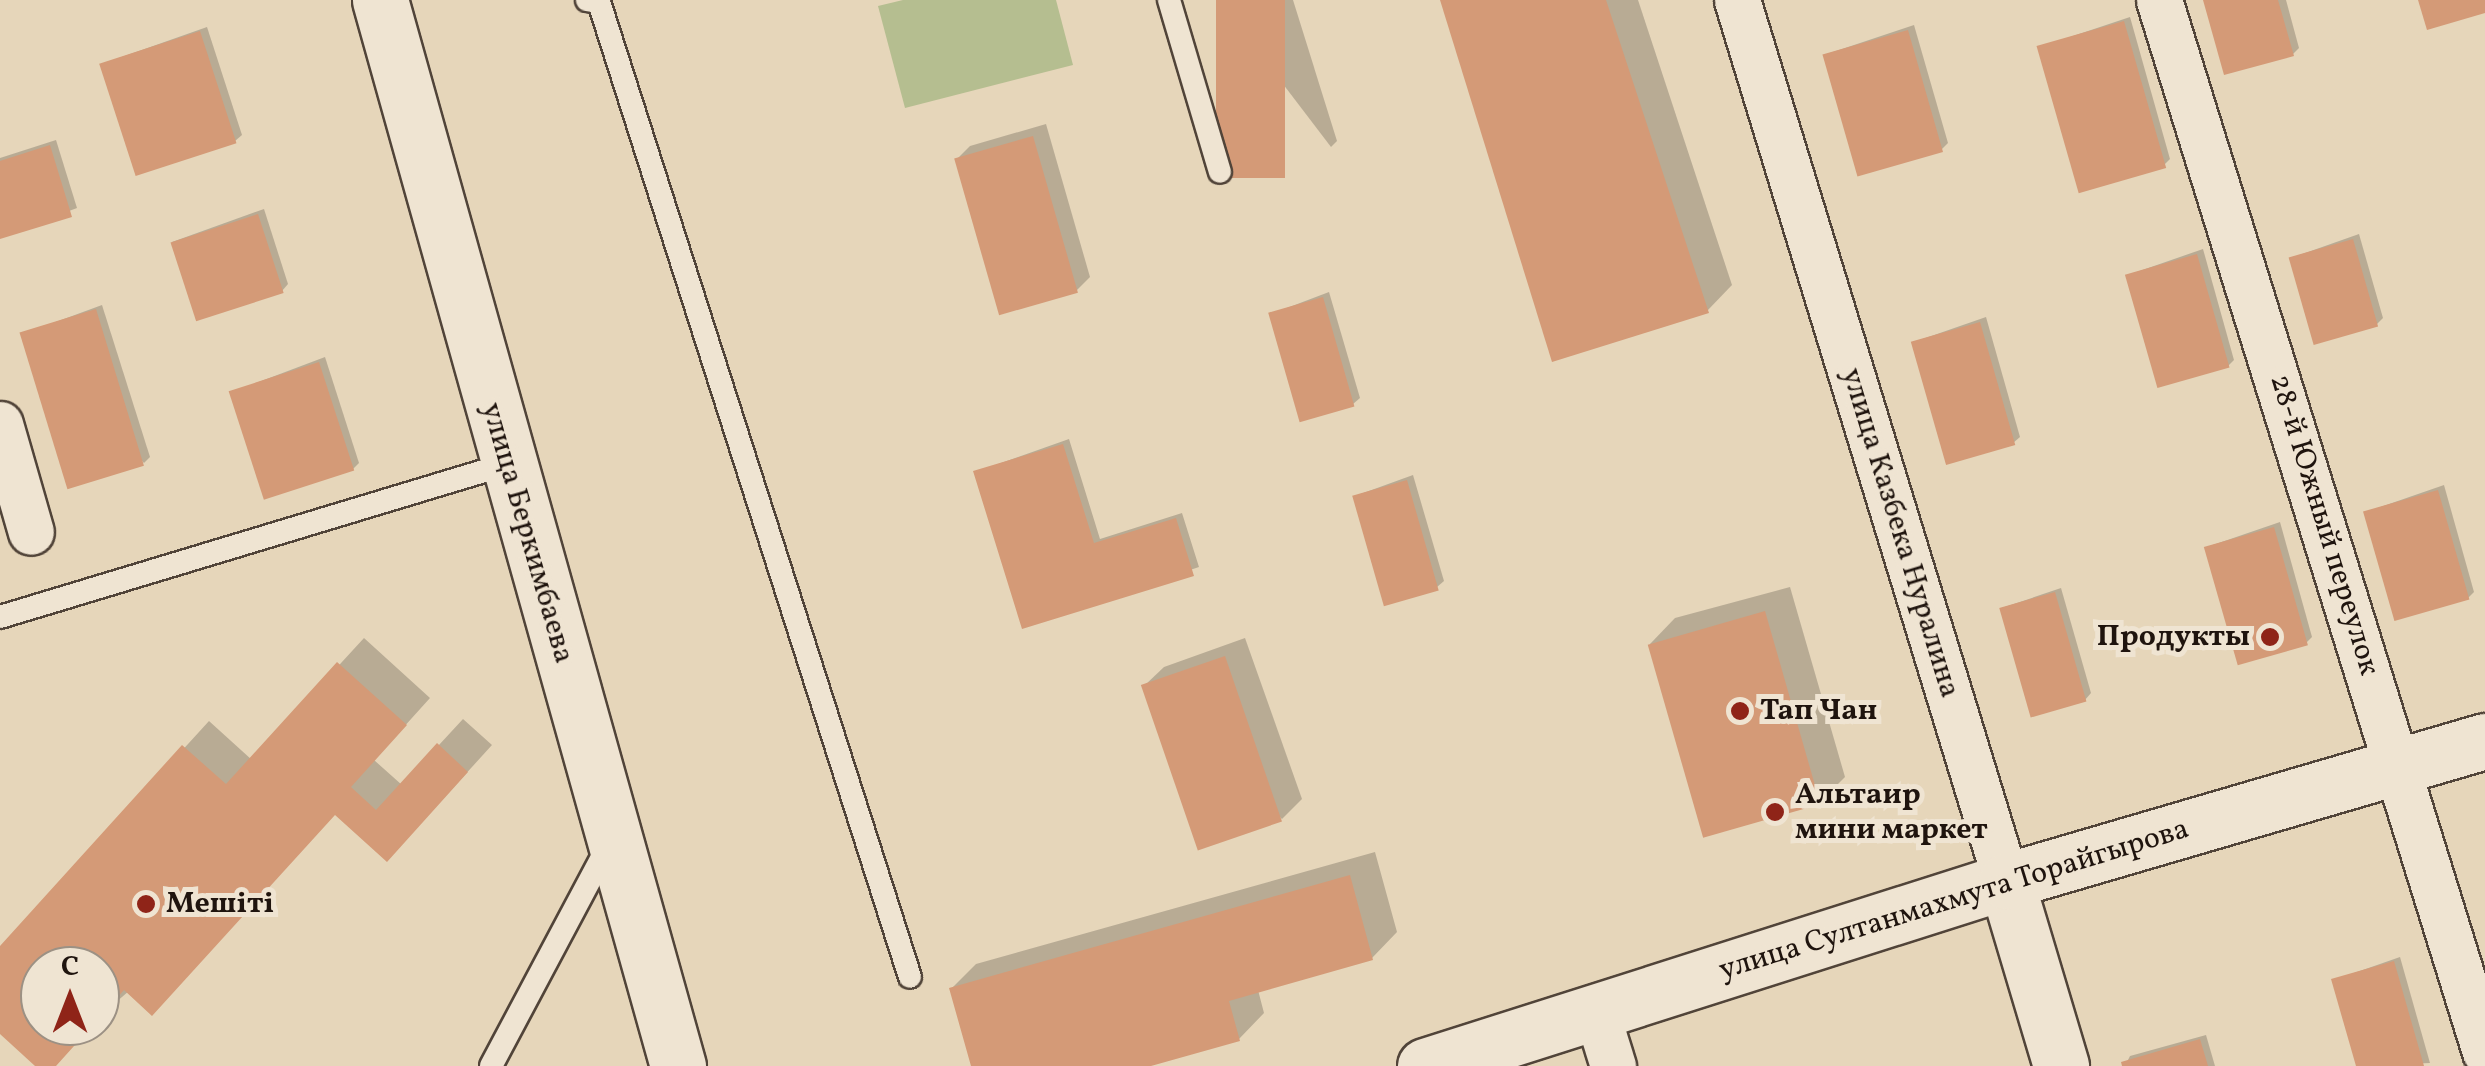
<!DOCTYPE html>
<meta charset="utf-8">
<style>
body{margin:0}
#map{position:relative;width:2485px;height:1066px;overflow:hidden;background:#e6d6ba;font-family:Vollkorn,serif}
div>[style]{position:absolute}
.green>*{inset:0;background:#b5be90}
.shadow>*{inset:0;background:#0003}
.building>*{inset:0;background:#d49a77;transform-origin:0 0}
.roads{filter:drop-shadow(2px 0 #514439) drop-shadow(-2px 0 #514439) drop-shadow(0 2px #514439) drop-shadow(0 -2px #514439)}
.service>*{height:22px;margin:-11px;padding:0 11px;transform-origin:11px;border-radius:11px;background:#efe4d2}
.minor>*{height:45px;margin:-22.5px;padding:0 22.5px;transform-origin:22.5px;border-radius:22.5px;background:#efe4d2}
.tertiary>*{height:55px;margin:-27.5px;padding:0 27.5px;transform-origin:27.5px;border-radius:27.5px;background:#efe4d2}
.secondary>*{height:55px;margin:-27.5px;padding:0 27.5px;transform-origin:27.5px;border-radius:27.5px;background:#efe4d2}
.dots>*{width:28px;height:28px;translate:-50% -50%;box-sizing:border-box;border:5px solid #efe4d2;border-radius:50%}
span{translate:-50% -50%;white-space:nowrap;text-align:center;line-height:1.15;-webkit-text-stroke:10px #efe4d2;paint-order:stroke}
.street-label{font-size:30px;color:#1f140e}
.poi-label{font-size:30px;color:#1f140e;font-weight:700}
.right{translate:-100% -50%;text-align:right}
.left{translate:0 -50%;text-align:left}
.north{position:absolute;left:20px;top:946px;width:100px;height:100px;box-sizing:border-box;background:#efe4d2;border:2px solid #9c9184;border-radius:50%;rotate:0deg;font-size:28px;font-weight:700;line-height:40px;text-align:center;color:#1f140e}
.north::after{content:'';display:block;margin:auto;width:35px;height:45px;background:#8f2418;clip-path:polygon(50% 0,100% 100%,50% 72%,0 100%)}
</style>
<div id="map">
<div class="green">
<div style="clip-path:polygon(903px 0,1056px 0,1073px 65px,905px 108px,878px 6px)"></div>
</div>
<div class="shadow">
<div style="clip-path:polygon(1219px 0,1293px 0,1337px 141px,1331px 147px)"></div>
<div style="clip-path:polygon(1443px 0,1638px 0,1732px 285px,1707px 311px)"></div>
<div style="clip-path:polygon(2205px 0,2286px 0,2299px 48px,2293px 54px)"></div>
<div style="clip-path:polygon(2130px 17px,2170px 159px,2164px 165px,2040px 47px)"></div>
<div style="clip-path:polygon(1914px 25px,1948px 143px,1942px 149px,1824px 55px)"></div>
<div style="clip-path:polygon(207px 27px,242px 135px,235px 141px,102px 64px)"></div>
<div style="clip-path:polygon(1046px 124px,1090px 277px,1076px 291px,957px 159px,970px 146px)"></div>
<div style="clip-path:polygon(56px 140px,77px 208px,0 237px,0 158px)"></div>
<div style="clip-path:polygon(264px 209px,288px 284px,282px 291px,172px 242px)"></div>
<div style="clip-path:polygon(2359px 234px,2383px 318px,2377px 324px,2291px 258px)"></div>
<div style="clip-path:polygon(2203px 249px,2234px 360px,2228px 366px,2128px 275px)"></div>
<div style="clip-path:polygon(1329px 292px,1360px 398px,1353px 404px,1271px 314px)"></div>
<div style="clip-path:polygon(102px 305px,150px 457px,144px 463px,23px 334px)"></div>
<div style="clip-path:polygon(1986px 317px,2020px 437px,2013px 443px,1914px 342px)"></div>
<div style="clip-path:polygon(325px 357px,359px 463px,353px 469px,232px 392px)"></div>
<div style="clip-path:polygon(1069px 439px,1100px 539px,1182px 513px,1199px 567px,1024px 626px,976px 472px)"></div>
<div style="clip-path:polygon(1413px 475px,1444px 581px,1437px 587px,1355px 496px)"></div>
<div style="clip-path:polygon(2444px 485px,2474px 592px,2468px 598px,2366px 512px)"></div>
<div style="clip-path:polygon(2280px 522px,2312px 637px,2306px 643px,2207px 547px)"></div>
<div style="clip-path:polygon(1790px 587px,1845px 777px,1820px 802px,1650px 644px,1675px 618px)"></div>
<div style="clip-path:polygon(2061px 588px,2091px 693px,2085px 700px,2002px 608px)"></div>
<div style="clip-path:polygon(364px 638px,430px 698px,374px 760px,402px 785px,463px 719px,492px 745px,412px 833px,336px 812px,100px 1016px,100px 966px,40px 966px,40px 1026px,91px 1026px,53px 1066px,39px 1066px,0 1031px,0 950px,209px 721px,252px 760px)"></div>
<div style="clip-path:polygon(1245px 638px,1302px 799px,1282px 819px,1144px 686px,1164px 667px)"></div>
<div style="clip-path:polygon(1375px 852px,1397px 932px,1372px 958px,1258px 990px,1264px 1013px,1239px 1039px,1142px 1066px,973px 1066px,951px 989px,976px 964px)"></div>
<div style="clip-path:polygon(2400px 957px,2430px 1063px,2359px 1066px,2334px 980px)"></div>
<div style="clip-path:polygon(2206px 1035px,2215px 1066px,2125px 1066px,2130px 1056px)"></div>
</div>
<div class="building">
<div style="left:1216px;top:0;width:69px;height:178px"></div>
<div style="clip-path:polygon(1440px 0,1606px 0,1709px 313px,1552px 362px)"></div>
<div style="clip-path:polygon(2203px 0,2278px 0,2294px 56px,2224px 75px)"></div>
<div style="clip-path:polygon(2418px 0,2485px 0,2485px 13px,2427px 30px)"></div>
<div style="left:2124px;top:21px;width:153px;height:91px;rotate:74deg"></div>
<div style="left:1908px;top:30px;width:127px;height:89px;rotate:74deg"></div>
<div style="left:200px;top:31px;width:118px;height:106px;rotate:72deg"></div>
<div style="left:1033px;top:136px;width:163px;height:82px;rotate:74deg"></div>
<div style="clip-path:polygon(50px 145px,72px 217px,0 239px,0 161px)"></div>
<div style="left:258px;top:214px;width:83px;height:92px;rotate:72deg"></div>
<div style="left:2353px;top:239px;width:91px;height:67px;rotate:74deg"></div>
<div style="left:2197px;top:254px;width:118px;height:75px;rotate:74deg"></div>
<div style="left:1323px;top:297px;width:114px;height:57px;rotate:74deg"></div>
<div style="left:96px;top:309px;width:164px;height:80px;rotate:73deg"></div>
<div style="left:1980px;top:322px;width:128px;height:72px;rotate:74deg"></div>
<div style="left:319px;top:362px;width:114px;height:95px;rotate:72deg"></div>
<div style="clip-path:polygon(1063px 444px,1094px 543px,1176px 518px,1194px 576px,1022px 629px,973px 471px)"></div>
<div style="left:1407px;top:480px;width:115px;height:57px;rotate:74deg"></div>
<div style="left:2438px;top:490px;width:114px;height:78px;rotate:74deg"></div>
<div style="left:2274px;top:527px;width:123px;height:73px;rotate:74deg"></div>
<div style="left:2055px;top:592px;width:114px;height:58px;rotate:74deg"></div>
<div style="left:1765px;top:611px;width:201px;height:122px;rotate:74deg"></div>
<div style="left:1225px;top:656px;width:175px;height:89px;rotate:71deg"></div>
<div style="clip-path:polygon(337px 662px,407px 725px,351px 787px,376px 810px,437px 743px,468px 772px,387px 862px,335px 815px,152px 1016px,124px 990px,100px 1017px,100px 966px,40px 966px,40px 1026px,92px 1026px,56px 1066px,35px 1066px,0 1034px,0 946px,182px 745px,226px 784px)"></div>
<div style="clip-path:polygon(1350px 875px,1373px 960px,1229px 1001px,1240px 1041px,1151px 1066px,971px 1066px,949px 988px)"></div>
<div style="clip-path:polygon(2394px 961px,2424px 1066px,2356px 1066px,2331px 979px)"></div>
<div style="clip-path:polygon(2200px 1039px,2208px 1066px,2122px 1066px,2121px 1062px)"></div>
</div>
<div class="roads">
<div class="service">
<div style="left:587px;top:0;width:12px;rotate:9deg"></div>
<div style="left:599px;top:2px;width:1023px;rotate:72.31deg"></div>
<div style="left:1169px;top:0;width:179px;rotate:73.5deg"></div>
<div style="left:0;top:617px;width:530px;rotate:-16.79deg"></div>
<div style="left:491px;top:1066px;width:251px;rotate:-62deg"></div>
</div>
<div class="minor">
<div style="left:1737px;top:0;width:921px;rotate:73.02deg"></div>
<div style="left:2159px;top:0;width:1101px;rotate:72.78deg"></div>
<div style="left:0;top:424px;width:112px;rotate:74deg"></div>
<div style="left:1596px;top:1011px;width:58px;rotate:72.8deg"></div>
</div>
<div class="tertiary">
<div style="left:380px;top:0;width:1107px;rotate:74.38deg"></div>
<div style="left:2006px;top:881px;width:193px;rotate:73.4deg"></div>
</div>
<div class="secondary">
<div style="left:1425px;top:1066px;width:610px;rotate:-17.66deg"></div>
<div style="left:2006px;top:881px;width:499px;rotate:-16.3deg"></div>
</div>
</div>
<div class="dots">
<div style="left:2270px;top:637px;background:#8f2418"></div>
<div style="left:1740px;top:711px;background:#8f2418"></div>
<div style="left:1775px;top:812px;background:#8f2418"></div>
<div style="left:146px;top:904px;background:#8f2418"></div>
</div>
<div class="street-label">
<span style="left:2324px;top:525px;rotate:73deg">28-й Южный переулок</span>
<span style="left:527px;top:533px;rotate:74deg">улица Беркимбаева</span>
<span style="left:1900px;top:533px;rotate:73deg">улица Казбека Нуралина</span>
<span style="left:1954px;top:900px;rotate:-17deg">улица Султанмахмута Торайгырова</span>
</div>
<div class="poi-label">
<span class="right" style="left:2250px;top:637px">Продукты</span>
<span class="left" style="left:1760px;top:711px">Тап Чан</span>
<span class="left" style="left:1795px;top:812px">Альтаир<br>мини маркет</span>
<span class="left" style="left:166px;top:904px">Мешіті</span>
</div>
<div class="north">С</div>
</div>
